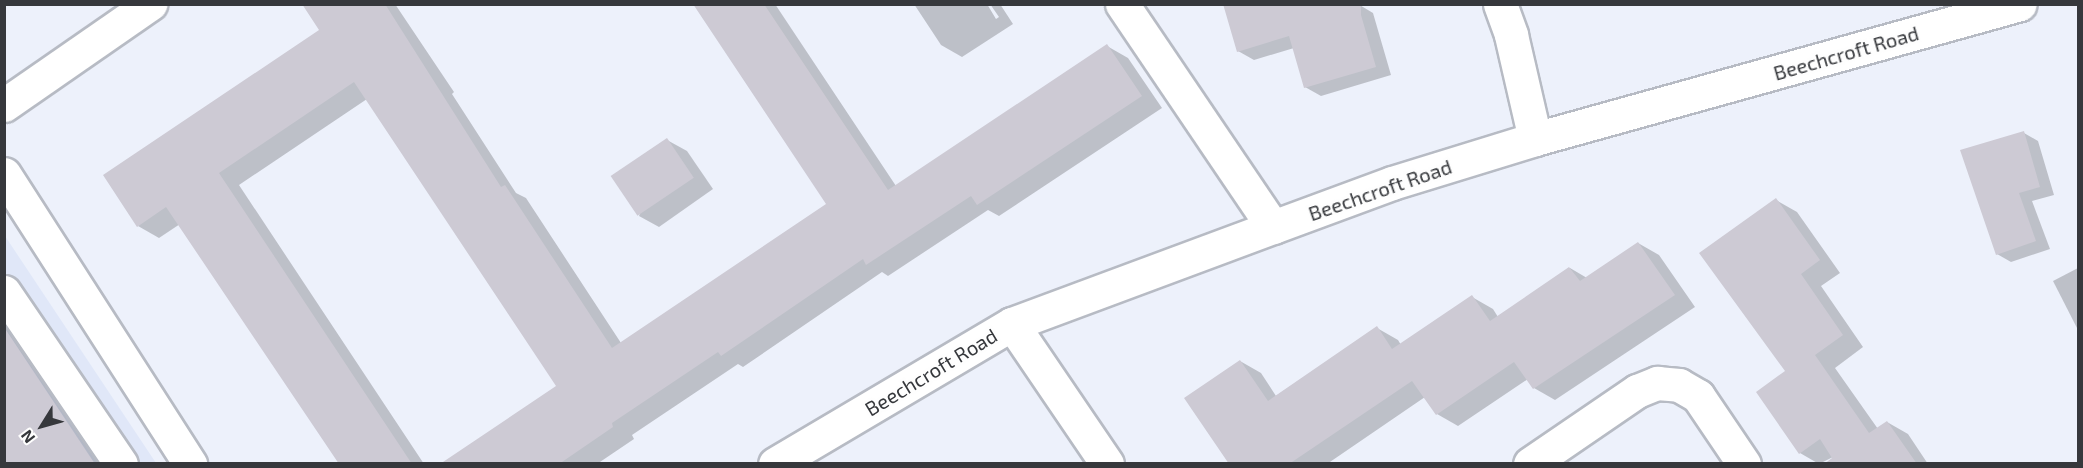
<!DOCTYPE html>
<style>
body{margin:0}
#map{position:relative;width:2083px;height:468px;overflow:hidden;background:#edf1fb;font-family:"Exo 2",sans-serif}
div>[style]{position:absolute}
.built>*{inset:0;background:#e0e7f8}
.shadow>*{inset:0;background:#0003}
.building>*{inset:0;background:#cdcad4;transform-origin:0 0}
.roads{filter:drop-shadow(2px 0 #b7bbc4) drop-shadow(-2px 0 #b7bbc4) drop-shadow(0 2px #b7bbc4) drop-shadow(0 -2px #b7bbc4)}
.minor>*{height:33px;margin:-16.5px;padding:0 16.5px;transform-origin:16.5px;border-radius:16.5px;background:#fff}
span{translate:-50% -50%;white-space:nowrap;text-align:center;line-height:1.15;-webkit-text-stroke:6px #fefefe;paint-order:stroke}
.street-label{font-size:20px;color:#36383c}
.frame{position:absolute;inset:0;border:6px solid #36383c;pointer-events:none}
.north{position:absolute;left:12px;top:396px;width:60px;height:60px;-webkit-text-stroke:4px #fefefe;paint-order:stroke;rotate:233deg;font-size:16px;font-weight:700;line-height:24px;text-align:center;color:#36383c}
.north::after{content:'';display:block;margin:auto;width:21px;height:27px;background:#36383c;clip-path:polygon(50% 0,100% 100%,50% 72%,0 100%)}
</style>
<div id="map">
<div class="built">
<div style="clip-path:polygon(5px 236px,156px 463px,5px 463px)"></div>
</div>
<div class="shadow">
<div style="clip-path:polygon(304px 4px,395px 4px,454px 92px,452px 94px,516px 193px,526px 198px,621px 343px,828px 204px,694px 4px,775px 4px,896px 186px,1107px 46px,1128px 58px,1162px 108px,999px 216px,988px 210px,888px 276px,882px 272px,743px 367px,738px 364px,632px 435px,634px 439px,597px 464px,443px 464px,558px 386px,367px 99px,239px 185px,424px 464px,340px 464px,180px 224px,159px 238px,138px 226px,321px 31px)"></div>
<div style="clip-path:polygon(914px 4px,987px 4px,996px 19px,999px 17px,990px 4px,1000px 4px,1013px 24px,962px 57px,941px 45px)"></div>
<div style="clip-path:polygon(1358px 4px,1373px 13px,1391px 75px,1321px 96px,1305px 87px,1294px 48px,1254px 60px,1238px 51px)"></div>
<div style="clip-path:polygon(2024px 133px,2038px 141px,2054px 195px,2032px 201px,2050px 249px,2011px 262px,1997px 254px)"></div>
<div style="clip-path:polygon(667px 140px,687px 151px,713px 189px,659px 227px,639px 216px)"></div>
<div style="clip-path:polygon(1776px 200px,1797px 212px,1840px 273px,1821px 286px,1863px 347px,1835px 368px,1878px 429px,1887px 422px,1908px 434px,1928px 464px,1837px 464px,1833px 457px,1819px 464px,1800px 453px,1787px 372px)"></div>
<div style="clip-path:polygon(1638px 243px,1659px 255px,1695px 307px,1555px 400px,1534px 388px,1528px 379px,1458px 426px,1437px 414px,1425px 397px,1327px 464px,1230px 464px,1240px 361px,1261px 373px,1276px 396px,1377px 328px,1398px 340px,1401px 345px,1472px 297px,1493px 309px,1498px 317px,1570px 268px,1587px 278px)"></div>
<div style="clip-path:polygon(2078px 268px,2078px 330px,2053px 281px)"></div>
<div style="clip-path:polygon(4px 312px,105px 464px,4px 464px)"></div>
</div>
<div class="building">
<div style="clip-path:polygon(302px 4px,385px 4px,501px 187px,505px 185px,612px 348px,826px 204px,693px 4px,764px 4px,888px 190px,1107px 44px,1142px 96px,977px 205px,971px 196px,866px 265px,863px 259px,721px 356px,718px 352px,612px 423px,613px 427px,559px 464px,440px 464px,556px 386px,354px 82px,219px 173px,412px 464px,339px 464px,166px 207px,137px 227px,103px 175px,319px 30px)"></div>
<div style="clip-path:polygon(1223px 4px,1361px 4px,1361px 15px,1376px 67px,1304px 88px,1289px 36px,1237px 52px)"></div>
<div style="clip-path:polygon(2024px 131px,2040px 187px,2019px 193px,2036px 241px,1996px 255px,1960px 150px)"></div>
<div style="left:667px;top:138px;width:48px;height:68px;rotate:56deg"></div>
<div style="clip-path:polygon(1776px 198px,1820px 260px,1801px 274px,1843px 335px,1815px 355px,1869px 433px,1887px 421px,1917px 464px,1824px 464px,1832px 458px,1820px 439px,1799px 454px,1756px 392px,1785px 371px,1699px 253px)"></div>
<div style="clip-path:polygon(1638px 242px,1675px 295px,1533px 389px,1514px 362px,1436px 415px,1412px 381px,1289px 464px,1229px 464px,1184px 398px,1240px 360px,1268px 401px,1377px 326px,1392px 349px,1472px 295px,1490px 321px,1569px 267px,1580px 281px)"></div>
<div style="clip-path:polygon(4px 327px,95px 464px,4px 464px)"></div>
</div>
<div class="roads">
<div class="minor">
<div style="left:1122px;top:4px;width:269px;rotate:55.9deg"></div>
<div style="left:1500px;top:4px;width:33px;rotate:70deg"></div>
<div style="left:1511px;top:35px;width:107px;rotate:77deg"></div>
<div style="left:4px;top:105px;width:178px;rotate:-34.7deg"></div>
<div style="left:4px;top:174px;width:345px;rotate:57.3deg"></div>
<div style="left:4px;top:292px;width:208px;rotate:55.8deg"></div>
<div style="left:1012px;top:324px;width:169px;rotate:55.8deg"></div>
<div style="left:775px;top:464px;width:275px;rotate:-30.6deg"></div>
<div style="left:1012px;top:324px;width:278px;rotate:-20.4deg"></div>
<div style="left:1273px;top:227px;width:127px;rotate:-20.3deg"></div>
<div style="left:1392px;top:183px;width:150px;rotate:-17.1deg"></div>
<div style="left:1535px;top:139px;width:503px;rotate:-15.55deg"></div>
<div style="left:1530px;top:464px;width:130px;rotate:-34.3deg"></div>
<div style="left:1637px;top:391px;width:22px;rotate:-22deg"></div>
<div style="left:1657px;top:383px;width:22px;rotate:5deg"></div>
<div style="left:1679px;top:385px;width:22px;rotate:30deg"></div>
<div style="left:1698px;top:396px;width:82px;rotate:55.9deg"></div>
</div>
</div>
<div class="street-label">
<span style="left:1846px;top:53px;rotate:-16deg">Beechcroft Road</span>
<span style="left:1380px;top:190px;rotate:-19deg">Beechcroft Road</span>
<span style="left:931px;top:372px;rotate:-31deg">Beechcroft Road</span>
</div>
<div class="frame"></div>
<div class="north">N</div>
</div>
